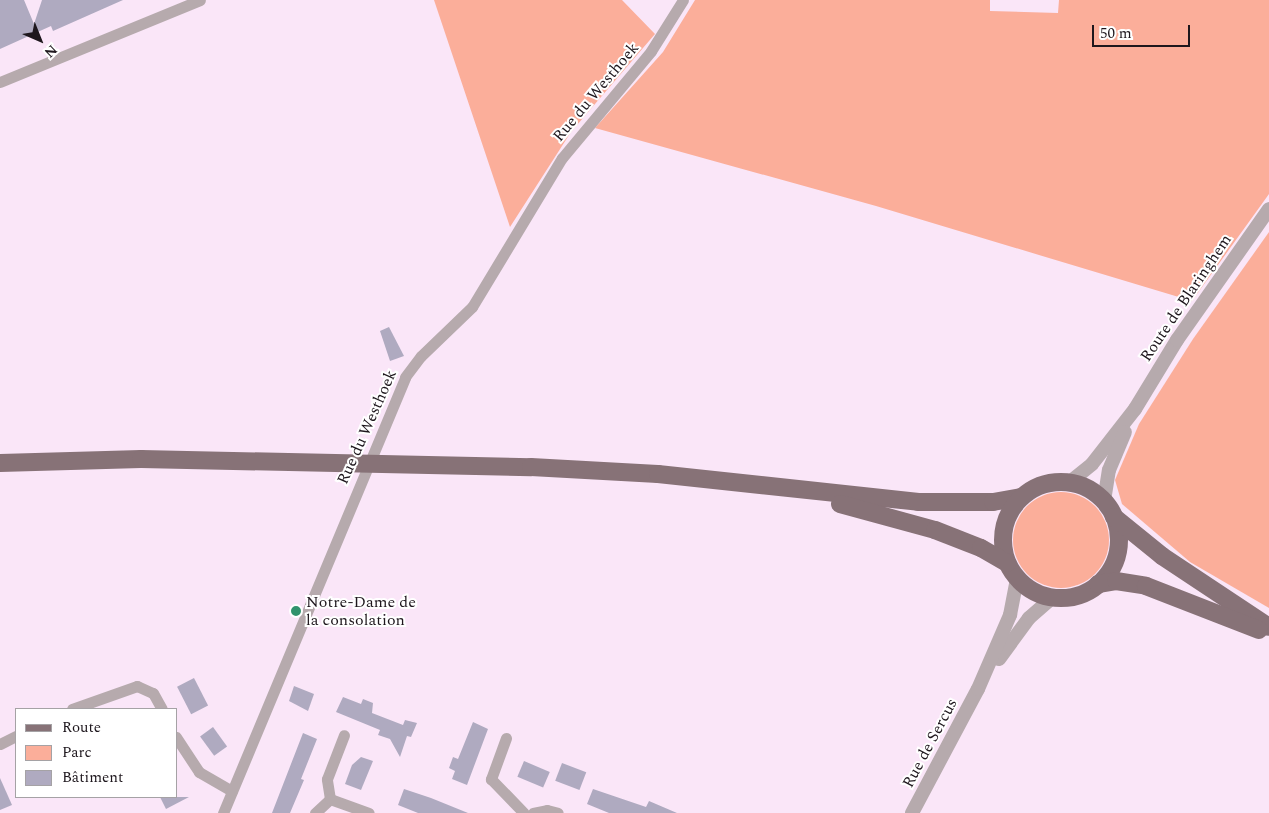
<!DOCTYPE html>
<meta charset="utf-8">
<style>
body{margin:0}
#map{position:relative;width:1269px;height:813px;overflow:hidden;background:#fae6f8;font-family:Spectral,serif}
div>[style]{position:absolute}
.green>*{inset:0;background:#fbae9a}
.round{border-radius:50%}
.building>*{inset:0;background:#afaac0;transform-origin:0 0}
.minor>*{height:11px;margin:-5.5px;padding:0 5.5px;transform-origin:5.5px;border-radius:5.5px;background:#b6aaad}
.tertiary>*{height:14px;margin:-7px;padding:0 7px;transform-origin:7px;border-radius:7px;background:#b6aaad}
.primary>*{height:18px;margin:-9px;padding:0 9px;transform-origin:9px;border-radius:9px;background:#877277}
.primary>.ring{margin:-9px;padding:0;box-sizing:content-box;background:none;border:18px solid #877277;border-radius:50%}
.dots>*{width:14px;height:14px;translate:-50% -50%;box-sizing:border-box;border:2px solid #fff;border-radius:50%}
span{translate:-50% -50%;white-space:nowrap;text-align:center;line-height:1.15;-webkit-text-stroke:4px #fff;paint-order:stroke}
.street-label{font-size:16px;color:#1e171d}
.poi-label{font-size:16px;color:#1e171d}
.left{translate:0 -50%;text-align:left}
.legend{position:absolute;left:15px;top:708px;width:162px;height:90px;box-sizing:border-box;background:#fff;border:1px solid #a5a2a5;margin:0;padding:6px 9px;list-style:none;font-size:15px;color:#1e171d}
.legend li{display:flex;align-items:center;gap:10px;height:25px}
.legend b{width:25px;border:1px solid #a5a2a5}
.north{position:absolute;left:15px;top:15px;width:50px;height:50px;-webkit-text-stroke:4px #fff;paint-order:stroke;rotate:136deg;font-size:14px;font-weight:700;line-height:20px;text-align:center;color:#1e171d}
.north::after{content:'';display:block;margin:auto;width:18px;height:22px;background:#1e171d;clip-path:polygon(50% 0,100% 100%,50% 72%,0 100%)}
.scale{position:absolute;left:1092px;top:25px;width:98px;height:22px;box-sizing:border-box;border:2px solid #1e171d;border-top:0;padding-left:6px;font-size:15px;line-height:18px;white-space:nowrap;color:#1e171d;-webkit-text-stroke:4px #fff;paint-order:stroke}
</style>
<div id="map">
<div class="green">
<div style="clip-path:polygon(434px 0,622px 0,655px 34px,571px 132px,510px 227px)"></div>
<div style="clip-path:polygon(695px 0,990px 0,990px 11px,1058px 13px,1059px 0,1269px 0,1269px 194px,1192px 301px,876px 206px,595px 128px,663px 52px)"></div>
<div style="clip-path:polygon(1269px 232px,1269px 608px,1190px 562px,1122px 504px,1115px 480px,1139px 424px,1193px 339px)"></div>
<div class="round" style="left:1013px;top:492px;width:96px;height:96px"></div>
</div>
<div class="building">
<div style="clip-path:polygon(0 0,24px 0,34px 24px,42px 0,123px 0,53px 31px,51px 26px,0 49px)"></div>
<div style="clip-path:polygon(389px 327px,404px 356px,390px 361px,380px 331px)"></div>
<div style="left:194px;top:678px;width:31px;height:19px;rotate:63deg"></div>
<div style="clip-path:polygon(294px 686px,314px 694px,308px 711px,289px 701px)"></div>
<div style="clip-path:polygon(343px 697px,361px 704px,363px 699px,373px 703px,372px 713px,403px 725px,405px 720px,417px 723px,411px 737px,407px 736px,400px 757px,390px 739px,378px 735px,380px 730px,336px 712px)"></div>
<div style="clip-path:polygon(473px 722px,488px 729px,467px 785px,452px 779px,455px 771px,449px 768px,453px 757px,458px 759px)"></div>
<div style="left:213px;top:727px;width:24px;height:16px;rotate:54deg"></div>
<div style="clip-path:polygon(303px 733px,317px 739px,301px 779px,304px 780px,290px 813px,272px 813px)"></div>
<div style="clip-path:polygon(361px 757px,373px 761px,361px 790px,345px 784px,352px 765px)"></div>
<div style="left:524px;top:761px;width:28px;height:17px;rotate:23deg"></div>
<div style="left:562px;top:763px;width:26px;height:19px;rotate:21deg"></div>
<div style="clip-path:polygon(0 778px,12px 805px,0 810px)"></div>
<div style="clip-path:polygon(404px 789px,431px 798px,468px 813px,418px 813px,398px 805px)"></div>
<div style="clip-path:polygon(593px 789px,646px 807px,649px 801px,677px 813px,609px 813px,587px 804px)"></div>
<div style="clip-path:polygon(160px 797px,189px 797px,166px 809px)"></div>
</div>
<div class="minor">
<div style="left:0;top:82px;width:216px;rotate:-22.3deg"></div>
<div style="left:72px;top:709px;width:69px;rotate:-19.5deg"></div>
<div style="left:137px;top:686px;width:17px;rotate:24deg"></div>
<div style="left:153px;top:693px;width:18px;rotate:61deg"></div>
<div style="left:176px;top:737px;width:42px;rotate:56.7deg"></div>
<div style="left:199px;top:772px;width:38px;rotate:30deg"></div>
<div style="left:506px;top:738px;width:44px;rotate:110.1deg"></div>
<div style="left:491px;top:779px;width:47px;rotate:45.9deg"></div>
<div style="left:0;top:744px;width:18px;rotate:-27deg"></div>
<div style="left:330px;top:799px;width:20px;rotate:-99deg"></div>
<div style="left:327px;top:779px;width:47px;rotate:-68.9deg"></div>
<div style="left:223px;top:813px;width:472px;rotate:-67.3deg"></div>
<div style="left:405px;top:377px;width:26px;rotate:-53deg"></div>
<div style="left:421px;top:356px;width:71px;rotate:-43.9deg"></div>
<div style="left:472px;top:307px;width:174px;rotate:-58.9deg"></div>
<div style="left:562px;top:158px;width:139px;rotate:-50.2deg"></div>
<div style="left:651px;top:51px;width:60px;rotate:-57.9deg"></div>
<div style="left:315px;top:813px;width:21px;rotate:-43deg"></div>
<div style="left:330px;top:799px;width:41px;rotate:19.7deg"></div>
<div style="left:533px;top:813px;width:14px;rotate:-12deg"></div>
<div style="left:547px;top:810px;width:11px;rotate:15deg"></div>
</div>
<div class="tertiary">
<div style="left:1070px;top:482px;width:28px;rotate:-39deg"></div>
<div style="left:1092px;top:464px;width:70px;rotate:-52deg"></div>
<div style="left:1135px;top:409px;width:81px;rotate:-58.7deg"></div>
<div style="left:1177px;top:340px;width:160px;rotate:-54.9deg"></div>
<div style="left:1104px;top:501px;width:31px;rotate:-81deg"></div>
<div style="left:1109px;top:470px;width:41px;rotate:-67.2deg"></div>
<div style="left:999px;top:659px;width:51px;rotate:-53.8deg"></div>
<div style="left:1029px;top:618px;width:30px;rotate:-41deg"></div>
<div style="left:912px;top:813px;width:140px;rotate:-62deg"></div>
<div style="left:978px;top:689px;width:81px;rotate:-66.6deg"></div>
<div style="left:1010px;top:615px;width:37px;rotate:-79deg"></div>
</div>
<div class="primary">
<div style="left:0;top:463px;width:141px;rotate:-1.6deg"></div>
<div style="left:141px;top:459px;width:390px;rotate:1.2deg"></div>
<div style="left:531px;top:467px;width:127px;rotate:3.2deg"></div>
<div style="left:658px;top:474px;width:262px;rotate:6.1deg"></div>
<div style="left:918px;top:502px;width:75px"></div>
<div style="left:993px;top:502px;width:28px;rotate:-10deg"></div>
<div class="ring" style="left:1003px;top:482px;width:98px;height:98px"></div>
<div style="left:840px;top:504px;width:98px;rotate:15.3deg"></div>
<div style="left:935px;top:530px;width:49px;rotate:21.4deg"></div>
<div style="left:981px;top:548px;width:30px;rotate:30deg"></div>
<div style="left:1114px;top:517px;width:62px;rotate:39.1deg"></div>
<div style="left:1162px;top:556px;width:128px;rotate:33.6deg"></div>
<div style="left:1098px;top:584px;width:18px;rotate:-9deg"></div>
<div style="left:1116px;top:581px;width:30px;rotate:9deg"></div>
<div style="left:1146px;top:586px;width:121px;rotate:21.3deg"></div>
</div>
<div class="dots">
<div style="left:296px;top:611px;background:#31936d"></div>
</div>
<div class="street-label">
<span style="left:596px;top:92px;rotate:-50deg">Rue du Westhoek</span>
<span style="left:1186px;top:298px;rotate:-56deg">Route de Blaringhem</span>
<span style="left:367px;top:427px;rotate:-66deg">Rue du Westhoek</span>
<span style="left:930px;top:743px;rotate:-62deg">Rue de Sercus</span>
</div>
<div class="poi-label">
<span class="left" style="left:306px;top:611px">Notre-Dame de<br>la consolation</span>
</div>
<ul class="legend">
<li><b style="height:6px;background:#877277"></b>Route</li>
<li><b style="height:14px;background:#fbae9a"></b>Parc</li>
<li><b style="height:14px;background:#afaac0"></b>Bâtiment</li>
</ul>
<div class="north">N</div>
<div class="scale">50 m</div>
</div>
